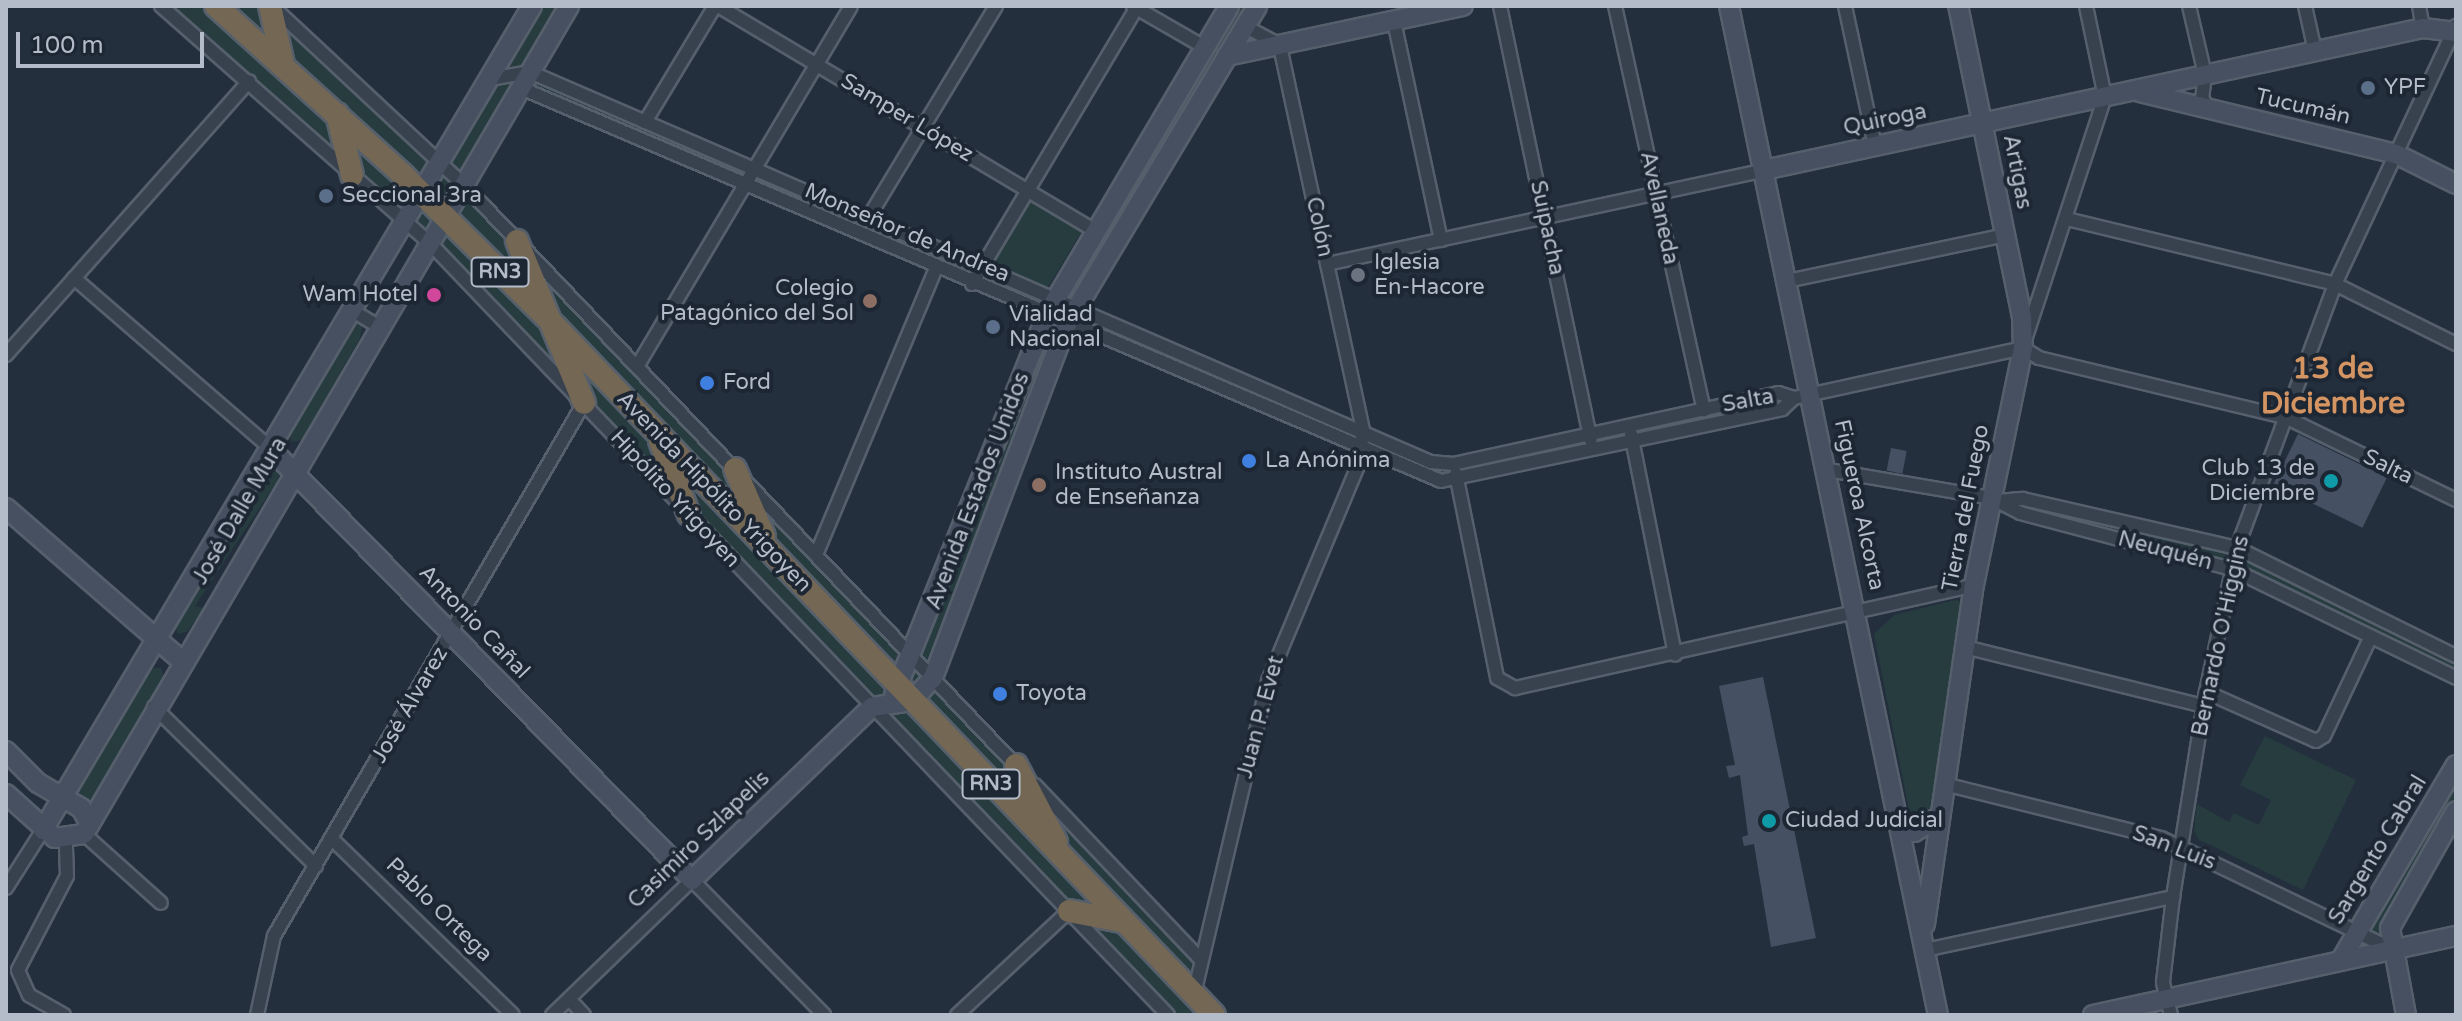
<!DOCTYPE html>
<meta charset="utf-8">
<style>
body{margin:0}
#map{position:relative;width:2462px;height:1021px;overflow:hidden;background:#242f3e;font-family:"Varela Round",sans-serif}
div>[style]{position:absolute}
.green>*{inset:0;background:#263c3f;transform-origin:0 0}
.building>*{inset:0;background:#455162;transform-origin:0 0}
.roads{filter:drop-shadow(2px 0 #565f6c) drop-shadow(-2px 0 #565f6c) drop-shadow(0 2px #565f6c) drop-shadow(0 -2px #565f6c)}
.street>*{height:12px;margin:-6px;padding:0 6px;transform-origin:6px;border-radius:6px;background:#38414e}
.secondary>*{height:18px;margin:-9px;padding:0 9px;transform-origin:9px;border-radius:9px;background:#465061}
.highway>*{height:22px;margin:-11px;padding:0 11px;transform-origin:11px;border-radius:11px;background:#746855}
.dots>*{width:22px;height:22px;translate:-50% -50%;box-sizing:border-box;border:4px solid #1d2633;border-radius:50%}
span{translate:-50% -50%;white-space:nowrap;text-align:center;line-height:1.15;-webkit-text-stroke:8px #1d2633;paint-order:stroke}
.shield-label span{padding:2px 6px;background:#1d2633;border:2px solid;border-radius:6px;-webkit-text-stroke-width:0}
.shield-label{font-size:20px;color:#b4bcc9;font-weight:700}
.poi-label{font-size:22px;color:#b4bcc9}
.left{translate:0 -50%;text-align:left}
.right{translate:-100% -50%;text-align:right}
.street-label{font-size:22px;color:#b4bcc9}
.district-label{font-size:30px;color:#d59563;font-weight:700}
.frame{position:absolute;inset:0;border:8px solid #b4bcc9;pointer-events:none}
.scale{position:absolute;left:16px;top:32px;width:188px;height:36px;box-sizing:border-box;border:4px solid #b4bcc9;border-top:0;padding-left:10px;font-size:24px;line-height:28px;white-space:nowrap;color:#b4bcc9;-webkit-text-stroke:6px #1d2633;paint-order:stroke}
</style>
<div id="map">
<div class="green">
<div style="clip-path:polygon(evenodd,161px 6px,272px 6px,441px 164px,532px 6px,569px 6px,530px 72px,1057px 297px,1229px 6px,1257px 6px,1078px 305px,1431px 462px,1453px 463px,1778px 393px,1794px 398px,1782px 409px,1441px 481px,1067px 325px,933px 678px,1201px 960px,1194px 997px,1214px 1015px,1168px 1015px,428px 241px,161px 6px,521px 88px,1045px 316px,912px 656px,464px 185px,521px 88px)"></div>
<div style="left:1031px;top:199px;width:60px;height:73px;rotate:31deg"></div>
<div style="clip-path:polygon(363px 322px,360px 338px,302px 440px,292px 442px,288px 432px,354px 323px)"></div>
<div style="clip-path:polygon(272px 467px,280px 474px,276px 483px,195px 606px,204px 608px,187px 632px,178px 634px,174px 623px)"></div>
<div style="clip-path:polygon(2023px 499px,2237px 548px,2456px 656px,2456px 678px,2232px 569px,1998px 501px)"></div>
<div style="clip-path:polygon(1955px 600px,1963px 602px,1934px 810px,1918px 822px,1910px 815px,1874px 634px,1894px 615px)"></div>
<div style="clip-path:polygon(153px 668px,161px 668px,164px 678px,95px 800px,86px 803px,78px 790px)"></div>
<div style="clip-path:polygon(2265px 736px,2356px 780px,2303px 890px,2198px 839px,2194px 831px,2197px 804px,2229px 822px,2234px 813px,2259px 825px,2271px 800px,2240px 785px)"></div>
<div style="clip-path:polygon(2456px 765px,2456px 811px,2390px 928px,2392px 949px,2341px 959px)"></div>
</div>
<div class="building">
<div style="left:2298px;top:434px;width:99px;height:56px;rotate:26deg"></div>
<div style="left:1891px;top:448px;width:16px;height:23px;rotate:11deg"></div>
<div style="clip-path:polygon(1763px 677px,1816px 938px,1771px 947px,1754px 844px,1744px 846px,1742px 837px,1748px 835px,1740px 775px,1729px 778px,1726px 766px,1735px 765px,1719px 686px)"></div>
</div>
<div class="roads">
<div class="street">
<div style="left:161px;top:6px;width:356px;rotate:41.4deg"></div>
<div style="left:428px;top:241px;width:1071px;rotate:46.29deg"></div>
<div style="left:718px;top:6px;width:440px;rotate:30.8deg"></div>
<div style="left:1133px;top:6px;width:82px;rotate:30deg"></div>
<div style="left:1500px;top:6px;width:443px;rotate:78.2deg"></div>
<div style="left:1615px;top:6px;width:414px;rotate:77.6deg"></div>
<div style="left:1845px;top:6px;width:143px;rotate:77.9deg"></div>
<div style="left:2189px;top:6px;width:71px;rotate:76.9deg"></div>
<div style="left:2205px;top:75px;width:23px;rotate:97deg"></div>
<div style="left:2202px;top:98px;width:14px;rotate:60deg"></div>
<div style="left:2305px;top:6px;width:46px;rotate:77.5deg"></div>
<div style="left:2419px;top:6px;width:22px;rotate:80deg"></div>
<div style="left:274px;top:8px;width:260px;rotate:43deg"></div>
<div style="left:464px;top:185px;width:806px;rotate:46.46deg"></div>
<div style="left:1394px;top:21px;width:224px;rotate:77.9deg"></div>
<div style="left:490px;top:79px;width:41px;rotate:-9.9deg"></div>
<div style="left:530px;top:72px;width:982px;rotate:23.41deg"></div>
<div style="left:1431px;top:462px;width:22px;rotate:5deg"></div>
<div style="left:1453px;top:464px;width:333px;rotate:-12.3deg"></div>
<div style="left:1778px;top:393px;width:17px;rotate:17deg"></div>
<div style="left:1794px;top:398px;width:234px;rotate:-12.3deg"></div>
<div style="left:2023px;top:348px;width:19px;rotate:32deg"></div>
<div style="left:2039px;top:358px;width:253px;rotate:13.5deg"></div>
<div style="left:2285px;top:417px;width:190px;rotate:25.9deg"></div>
<div style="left:521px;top:88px;width:1000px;rotate:23.13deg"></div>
<div style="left:1441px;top:481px;width:349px;rotate:-11.9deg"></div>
<div style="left:1782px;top:409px;width:16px;rotate:-43deg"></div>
<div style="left:645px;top:122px;width:135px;rotate:-58.9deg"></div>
<div style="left:870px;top:215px;width:244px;rotate:-58.9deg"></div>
<div style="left:2067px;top:219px;width:276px;rotate:13.6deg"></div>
<div style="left:2335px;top:284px;width:135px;rotate:26.4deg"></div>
<div style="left:1327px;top:264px;width:447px;rotate:-12.1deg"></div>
<div style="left:74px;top:278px;width:259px;rotate:40.9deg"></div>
<div style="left:1787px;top:281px;width:223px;rotate:-11.9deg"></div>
<div style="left:972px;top:284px;width:324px;rotate:-59.2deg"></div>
<div style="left:353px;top:311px;width:29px;rotate:31deg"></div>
<div style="left:2026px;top:337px;width:253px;rotate:-71.8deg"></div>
<div style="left:2105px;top:97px;width:93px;rotate:-101.8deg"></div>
<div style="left:6px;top:355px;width:366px;rotate:-48.4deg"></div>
<div style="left:638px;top:365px;width:417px;rotate:-59.3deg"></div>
<div style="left:1631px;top:434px;width:225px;rotate:78.7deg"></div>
<div style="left:1828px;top:470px;width:165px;rotate:9.7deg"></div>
<div style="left:1991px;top:498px;width:33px;rotate:27deg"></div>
<div style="left:2020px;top:513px;width:219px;rotate:14.8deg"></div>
<div style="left:2232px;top:569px;width:249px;rotate:25.9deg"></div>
<div style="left:1456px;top:474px;width:208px;rotate:78.6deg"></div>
<div style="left:1497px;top:678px;width:21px;rotate:29deg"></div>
<div style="left:1515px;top:688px;width:470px;rotate:-12.6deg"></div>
<div style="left:1998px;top:501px;width:25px;rotate:-5deg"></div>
<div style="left:2023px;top:499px;width:220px;rotate:12.9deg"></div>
<div style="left:2237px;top:548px;width:244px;rotate:26.3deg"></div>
<div style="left:816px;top:555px;width:311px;rotate:-67.3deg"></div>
<div style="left:1965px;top:647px;width:245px;rotate:13.9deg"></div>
<div style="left:2206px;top:692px;width:120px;rotate:24deg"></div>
<div style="left:2316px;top:741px;width:9px;rotate:-32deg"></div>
<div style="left:2324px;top:736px;width:110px;rotate:-64.8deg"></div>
<div style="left:154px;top:707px;width:227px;rotate:44.5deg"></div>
<div style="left:1944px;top:784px;width:224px;rotate:14deg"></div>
<div style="left:2161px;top:838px;width:256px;rotate:25.7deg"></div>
<div style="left:1035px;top:785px;width:241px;rotate:46.5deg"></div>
<div style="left:84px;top:834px;width:103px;rotate:41.9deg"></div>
<div style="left:332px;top:839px;width:252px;rotate:44.2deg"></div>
<div style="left:6px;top:888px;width:69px;rotate:-57.5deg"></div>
<div style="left:1925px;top:950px;width:254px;rotate:-12.1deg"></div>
<div style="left:1194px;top:994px;width:322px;rotate:-76.7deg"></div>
<div style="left:1268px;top:681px;width:236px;rotate:-67.3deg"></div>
<div style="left:1359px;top:463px;width:33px;rotate:-83deg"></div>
<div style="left:1363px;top:430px;width:394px;rotate:-102.2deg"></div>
<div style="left:1280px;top:45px;width:40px;rotate:-152deg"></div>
<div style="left:569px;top:999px;width:22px;rotate:47deg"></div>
<div style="left:64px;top:1015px;width:40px;rotate:-150.3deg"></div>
<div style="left:29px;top:995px;width:27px;rotate:-114deg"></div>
<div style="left:18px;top:970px;width:106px;rotate:-62.5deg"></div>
<div style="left:67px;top:876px;width:35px;rotate:-92deg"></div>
<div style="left:257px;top:1015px;width:81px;rotate:-77.9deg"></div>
<div style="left:274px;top:936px;width:617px;rotate:-59.82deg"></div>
<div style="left:552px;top:1015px;width:194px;rotate:-44deg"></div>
<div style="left:692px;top:880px;width:189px;rotate:45.6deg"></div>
<div style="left:957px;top:1015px;width:153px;rotate:-42.9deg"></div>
<div style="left:2171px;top:1015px;width:34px;rotate:-104deg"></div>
<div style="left:2163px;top:982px;width:86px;rotate:-83.3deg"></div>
<div style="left:2173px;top:897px;width:208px;rotate:-80.9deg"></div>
<div style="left:2206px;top:692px;width:147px;rotate:-77.9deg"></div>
<div style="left:2237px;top:548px;width:282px;rotate:-69.6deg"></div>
<div style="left:2335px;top:284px;width:285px;rotate:-64.9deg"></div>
</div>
<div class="secondary">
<div style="left:1729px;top:6px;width:1030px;rotate:78.3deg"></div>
<div style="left:1227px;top:56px;width:241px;rotate:-12deg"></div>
<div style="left:2140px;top:92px;width:263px;rotate:13.6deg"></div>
<div style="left:2396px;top:154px;width:67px;rotate:26.6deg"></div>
<div style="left:1764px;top:170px;width:674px;rotate:-12.16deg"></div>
<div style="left:2423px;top:28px;width:33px;rotate:7deg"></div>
<div style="left:270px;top:448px;width:604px;rotate:45.67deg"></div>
<div style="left:692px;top:880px;width:250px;rotate:-43.9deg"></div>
<div style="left:872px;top:707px;width:40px;rotate:-8.5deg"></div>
<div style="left:912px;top:701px;width:31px;rotate:-48deg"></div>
<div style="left:933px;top:678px;width:379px;rotate:-69.3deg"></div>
<div style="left:1067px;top:324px;width:370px;rotate:-59.1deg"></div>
<div style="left:6px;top:508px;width:232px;rotate:41deg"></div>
<div style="left:894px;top:695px;width:408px;rotate:-68.1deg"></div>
<div style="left:1046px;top:316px;width:360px;rotate:-59.4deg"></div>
<div style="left:6px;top:751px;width:45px;rotate:45deg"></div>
<div style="left:38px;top:783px;width:50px;rotate:30.2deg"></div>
<div style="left:81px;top:808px;width:18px;rotate:61deg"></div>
<div style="left:6px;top:794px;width:66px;rotate:41.9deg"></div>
<div style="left:55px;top:838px;width:29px;rotate:-8deg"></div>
<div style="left:84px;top:834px;width:960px;rotate:-59.64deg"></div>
<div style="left:1899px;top:824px;width:17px;rotate:28deg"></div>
<div style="left:1914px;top:832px;width:29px;rotate:-31deg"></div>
<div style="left:43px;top:830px;width:958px;rotate:-59.31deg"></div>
<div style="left:1925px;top:924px;width:343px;rotate:-81.8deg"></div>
<div style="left:1974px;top:585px;width:242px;rotate:-78.3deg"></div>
<div style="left:2023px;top:348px;width:31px;rotate:-92deg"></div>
<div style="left:2022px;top:317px;width:318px;rotate:-101.6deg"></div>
<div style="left:2341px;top:960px;width:226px;rotate:-59.5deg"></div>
<div style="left:2093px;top:1015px;width:371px;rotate:-12.3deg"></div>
<div style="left:2406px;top:1015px;width:88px;rotate:-100.4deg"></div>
<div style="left:2390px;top:928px;width:134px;rotate:-60.6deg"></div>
</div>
<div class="highway">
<div style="left:216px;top:6px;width:252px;rotate:42.1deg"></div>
<div style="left:403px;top:175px;width:216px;rotate:44.8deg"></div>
<div style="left:556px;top:327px;width:952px;rotate:46.28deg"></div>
<div style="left:270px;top:6px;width:59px;rotate:77.4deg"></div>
<div style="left:337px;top:114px;width:63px;rotate:76.2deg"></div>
<div style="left:517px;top:241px;width:175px;rotate:67.5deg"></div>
<div style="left:660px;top:441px;width:79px;rotate:68.6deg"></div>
<div style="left:735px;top:469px;width:73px;rotate:66.6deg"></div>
<div style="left:1016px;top:765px;width:87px;rotate:62.5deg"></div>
<div style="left:1069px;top:911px;width:53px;rotate:10.9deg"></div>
</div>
</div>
<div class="dots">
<div style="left:2368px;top:88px;background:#5c6f8a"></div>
<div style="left:326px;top:196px;background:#5c6f8a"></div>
<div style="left:1358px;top:275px;background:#6b7280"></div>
<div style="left:434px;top:295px;background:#d1479c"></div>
<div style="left:870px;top:301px;background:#8d6e63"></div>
<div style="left:993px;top:327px;background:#5c6f8a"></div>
<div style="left:707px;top:383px;background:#3f7fe0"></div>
<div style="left:1249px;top:461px;background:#3f7fe0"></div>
<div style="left:2331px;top:481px;background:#0f9aa8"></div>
<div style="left:1039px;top:485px;background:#8d6e63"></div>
<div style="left:1000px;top:694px;background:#3f7fe0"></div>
<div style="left:1769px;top:821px;background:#0f9aa8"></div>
</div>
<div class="shield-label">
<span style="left:500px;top:272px">RN3</span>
<span style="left:991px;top:784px">RN3</span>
</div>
<div class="poi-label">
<span class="left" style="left:2384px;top:88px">YPF</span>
<span class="left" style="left:342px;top:196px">Seccional 3ra</span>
<span class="left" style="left:1374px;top:275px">Iglesia<br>En-Hacore</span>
<span class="right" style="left:854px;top:301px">Colegio<br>Patagónico del Sol</span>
<span class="right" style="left:418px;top:295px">Wam Hotel</span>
<span class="left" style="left:1009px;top:327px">Vialidad<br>Nacional</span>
<span class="left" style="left:723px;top:383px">Ford</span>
<span class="left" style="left:1265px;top:461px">La Anónima</span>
<span class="right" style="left:2315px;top:481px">Club 13 de<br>Diciembre</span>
<span class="left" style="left:1055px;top:485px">Instituto Austral<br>de Enseñanza</span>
<span class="left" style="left:1016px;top:694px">Toyota</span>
<span class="left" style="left:1785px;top:821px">Ciudad Judicial</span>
</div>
<div class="street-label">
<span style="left:2303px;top:107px;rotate:13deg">Tucumán</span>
<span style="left:907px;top:118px;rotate:31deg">Samper López</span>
<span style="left:1885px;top:120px;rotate:-12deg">Quiroga</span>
<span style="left:2017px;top:172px;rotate:79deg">Artigas</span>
<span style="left:1659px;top:208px;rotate:78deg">Avellaneda</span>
<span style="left:1319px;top:227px;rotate:78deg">Colón</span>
<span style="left:1547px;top:228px;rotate:78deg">Suipacha</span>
<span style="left:907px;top:233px;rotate:23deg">Monseñor de Andrea</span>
<span style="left:1748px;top:401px;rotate:-10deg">Salta</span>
<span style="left:2388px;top:467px;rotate:26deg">Salta</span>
<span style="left:978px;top:491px;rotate:-69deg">Avenida Estados Unidos</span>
<span style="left:714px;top:492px;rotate:46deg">Avenida Hipólito Yrigoyen</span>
<span style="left:675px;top:499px;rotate:47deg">Hipólito Yrigoyen</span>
<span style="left:1859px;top:505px;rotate:78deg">Figueroa Alcorta</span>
<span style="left:1966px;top:508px;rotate:-79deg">Tierra del Fuego</span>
<span style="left:240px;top:511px;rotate:-60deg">José Dalle Mura</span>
<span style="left:2165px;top:551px;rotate:15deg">Neuquén</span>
<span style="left:474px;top:622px;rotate:46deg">Antonio Cañal</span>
<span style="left:2221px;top:636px;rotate:-78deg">Bernardo O'Higgins</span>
<span style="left:410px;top:705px;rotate:-60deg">José Álvarez</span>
<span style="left:1261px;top:717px;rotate:-75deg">Juan P. Evet</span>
<span style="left:699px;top:840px;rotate:-44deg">Casimiro Szlapelis</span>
<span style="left:2174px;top:848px;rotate:21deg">San Luis</span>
<span style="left:2378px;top:850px;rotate:-59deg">Sargento Cabral</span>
<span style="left:439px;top:910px;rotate:44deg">Pablo Ortega</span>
</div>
<div class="district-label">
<span style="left:2333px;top:386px">13 de<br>Diciembre</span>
</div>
<div class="frame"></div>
<div class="scale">100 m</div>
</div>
